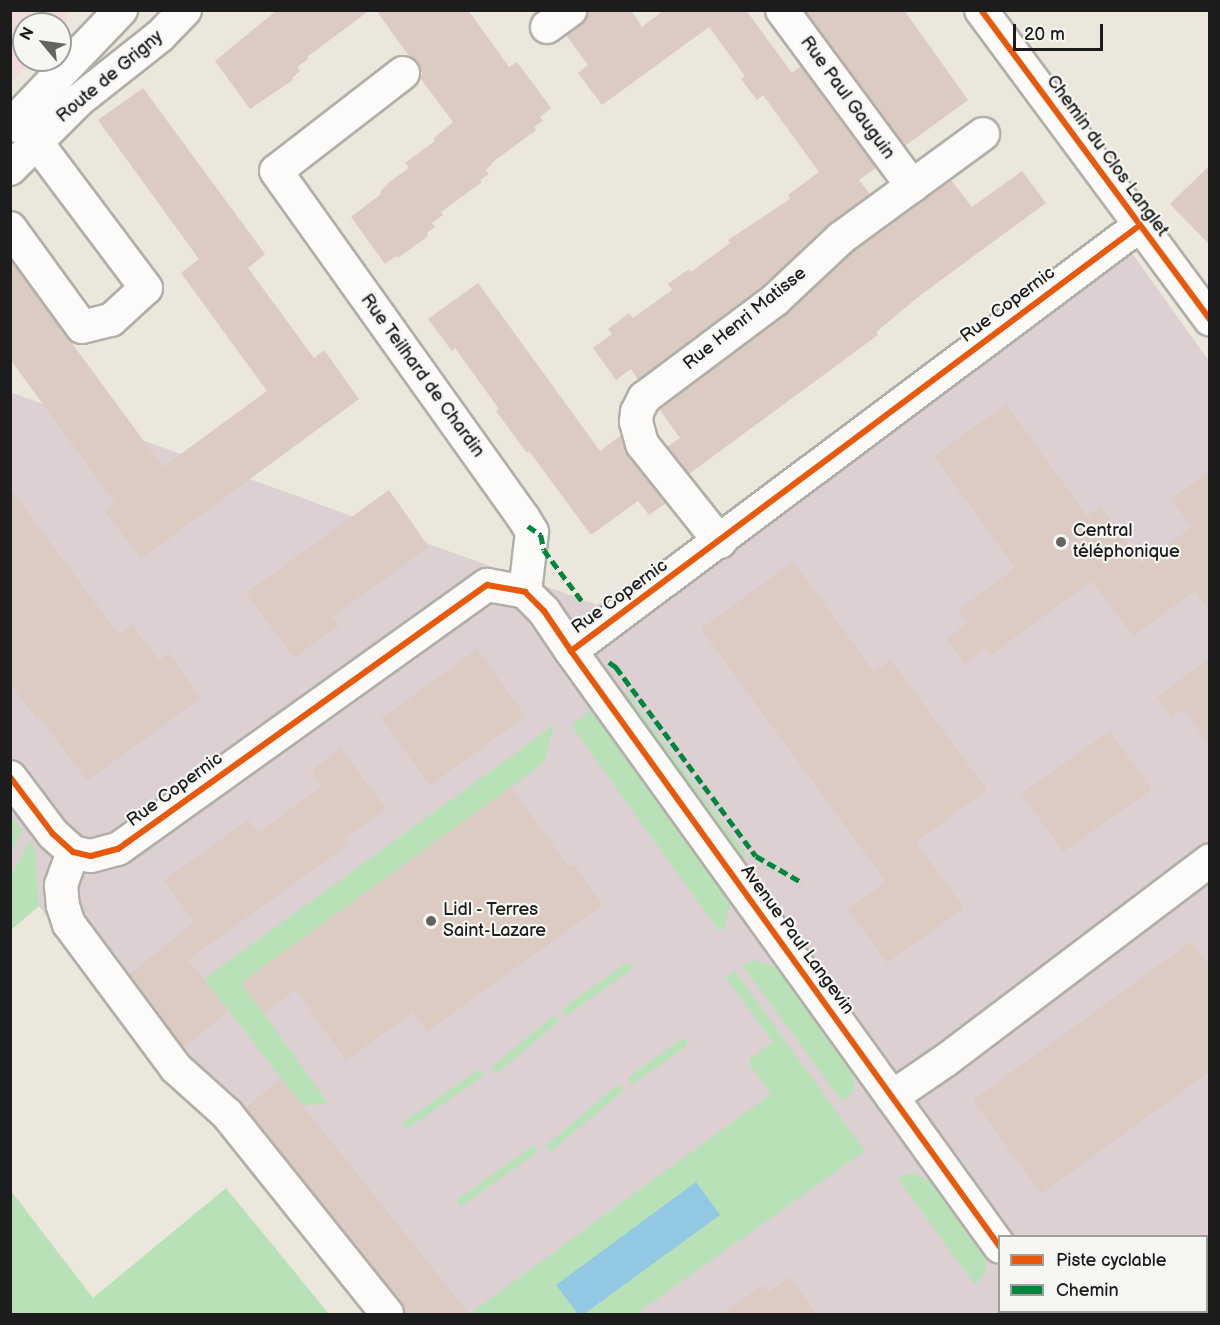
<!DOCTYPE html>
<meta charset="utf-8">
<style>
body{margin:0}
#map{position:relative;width:1220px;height:1325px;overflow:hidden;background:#ebe7dc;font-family:"Balsamiq Sans",sans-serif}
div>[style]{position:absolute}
.built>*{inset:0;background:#f0dada}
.industrial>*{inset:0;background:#ddd0d3}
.green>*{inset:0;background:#b8e1b7;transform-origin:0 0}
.water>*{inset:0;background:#92c8e3}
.building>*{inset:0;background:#dbcbc2;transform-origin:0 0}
.roads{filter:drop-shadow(2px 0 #b1afa8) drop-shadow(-2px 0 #b1afa8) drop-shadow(0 2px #b1afa8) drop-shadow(0 -2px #b1afa8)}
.minor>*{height:32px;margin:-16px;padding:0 16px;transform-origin:16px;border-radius:16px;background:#fcfbfa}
.quiet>*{height:4.5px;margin-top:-2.25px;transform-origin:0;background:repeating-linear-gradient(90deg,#00873e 0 9px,transparent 0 13.5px)}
.cycleway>*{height:6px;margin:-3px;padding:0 3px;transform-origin:3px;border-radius:3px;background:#e8590c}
.dots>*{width:16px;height:16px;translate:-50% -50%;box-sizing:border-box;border:3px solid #f6f6f2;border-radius:50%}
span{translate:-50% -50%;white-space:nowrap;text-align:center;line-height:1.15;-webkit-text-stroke:4.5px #f6f6f2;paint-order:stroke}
.street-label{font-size:18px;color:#1c1c1c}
.poi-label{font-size:18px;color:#1c1c1c}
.left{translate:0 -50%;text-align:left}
.frame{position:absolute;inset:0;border:12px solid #1c1c1c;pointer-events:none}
.legend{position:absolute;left:998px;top:1235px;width:210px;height:78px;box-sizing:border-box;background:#f6f6f2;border:2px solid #9f9f9c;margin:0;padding:8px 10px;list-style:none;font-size:18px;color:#1c1c1c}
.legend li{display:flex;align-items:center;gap:12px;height:30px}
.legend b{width:30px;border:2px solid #9f9f9c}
.north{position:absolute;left:12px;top:12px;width:60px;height:60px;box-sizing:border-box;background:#f6f6f2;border:2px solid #9f9f9c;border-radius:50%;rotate:299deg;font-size:16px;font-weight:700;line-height:24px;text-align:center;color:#1c1c1c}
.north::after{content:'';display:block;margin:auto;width:21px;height:27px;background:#64635f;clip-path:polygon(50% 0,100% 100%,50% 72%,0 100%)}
.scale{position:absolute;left:1013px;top:24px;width:90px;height:27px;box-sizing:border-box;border:3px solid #1c1c1c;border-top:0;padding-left:8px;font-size:18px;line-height:21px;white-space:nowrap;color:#1c1c1c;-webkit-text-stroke:4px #f6f6f2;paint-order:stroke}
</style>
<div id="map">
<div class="built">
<div style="clip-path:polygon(11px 10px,66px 11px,68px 19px,60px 27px,60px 24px,24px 24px,24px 60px,31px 60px,11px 83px)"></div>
</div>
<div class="industrial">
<div style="clip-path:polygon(evenodd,1129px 249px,1209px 361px,1209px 1314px,371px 1314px,11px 872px,10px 392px,597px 605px,1129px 249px,1000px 1236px,1206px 1236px,1206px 1312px,1000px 1312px,1000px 1236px)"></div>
</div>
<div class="green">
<div style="clip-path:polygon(626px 691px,747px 856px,745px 858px,739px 856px,620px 693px)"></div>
<div style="clip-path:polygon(591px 711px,730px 903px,725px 927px,719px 931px,571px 725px)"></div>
<div style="clip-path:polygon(554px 725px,544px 763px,242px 983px,329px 1104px,302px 1105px,204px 979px)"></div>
<div style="clip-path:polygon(11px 814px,22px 830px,11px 854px)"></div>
<div style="clip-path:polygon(30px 840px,35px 848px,39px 906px,11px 930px,11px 876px)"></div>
<div style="clip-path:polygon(754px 960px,778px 968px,855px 1075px,853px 1092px,848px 1097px,842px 1101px,742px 965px)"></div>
<div style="clip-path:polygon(626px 963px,631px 964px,631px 970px,566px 1016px,562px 1009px)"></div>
<div style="clip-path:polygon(735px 971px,865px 1151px,636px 1314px,469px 1314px,771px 1094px,749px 1064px,751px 1058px,773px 1042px,726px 978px)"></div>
<div style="left:554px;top:1015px;width:8px;height:82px;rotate:50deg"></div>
<div style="clip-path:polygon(682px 1039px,687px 1040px,687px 1046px,632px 1085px,627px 1078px)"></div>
<div style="clip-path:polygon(479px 1069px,484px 1075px,409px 1128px,403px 1128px,404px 1122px)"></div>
<div style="left:619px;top:1084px;width:8px;height:96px;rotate:50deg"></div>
<div style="clip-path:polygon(534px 1145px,538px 1152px,463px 1205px,458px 1205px,458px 1199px)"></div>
<div style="clip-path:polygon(914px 1173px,931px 1182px,987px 1261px,986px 1272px,975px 1285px,898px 1179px,905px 1174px)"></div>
<div style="clip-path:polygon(226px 1188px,329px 1314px,11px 1314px,11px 1191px,93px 1298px)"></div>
</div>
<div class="water">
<div style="clip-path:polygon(696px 1182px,720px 1215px,584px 1314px,578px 1314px,556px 1285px)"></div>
</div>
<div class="building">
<div style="clip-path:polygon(277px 10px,370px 10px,307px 57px,308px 59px,297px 67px,300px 71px,292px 78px,293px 80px,250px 109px,215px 61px)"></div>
<div style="clip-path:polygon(376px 10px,468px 10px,509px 67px,517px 62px,551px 108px,540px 117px,543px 121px,534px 127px,536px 130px,494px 161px,486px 170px,489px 174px,480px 180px,482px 182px,441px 212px,443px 215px,432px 223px,435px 227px,427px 233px,428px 236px,398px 258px,396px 256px,385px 264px,351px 217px,381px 194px,380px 192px,388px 183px,409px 168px,405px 163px,435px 141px,433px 139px,453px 122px,420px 78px,422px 74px,418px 63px,409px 56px)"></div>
<div style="clip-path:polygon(590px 10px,631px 10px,642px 27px,664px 10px,746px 10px,792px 73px,801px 66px,876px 168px,859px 180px,870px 194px,829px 225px,763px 286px,638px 380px,631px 369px,616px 380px,593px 348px,612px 334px,608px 329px,629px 313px,633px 318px,672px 290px,668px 284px,689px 269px,691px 272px,730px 243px,728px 240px,790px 199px,788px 195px,819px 172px,763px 95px,757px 100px,741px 79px,745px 76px,709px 27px,602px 105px,578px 73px,588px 65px,566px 35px,581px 24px)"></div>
<div style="clip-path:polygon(805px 10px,904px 10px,968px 100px,905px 146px)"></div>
<div style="clip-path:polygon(143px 88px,265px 254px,248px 268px,314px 358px,324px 350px,359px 399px,141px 559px,104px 510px,115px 503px,10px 359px,10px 259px,163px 467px,267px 391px,181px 273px,199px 259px,98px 120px)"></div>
<div style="clip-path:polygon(1209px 166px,1209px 244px,1170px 204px)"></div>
<div style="clip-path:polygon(1022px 171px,1046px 203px,922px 294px,876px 332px,878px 335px,689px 474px,667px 447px,680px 438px,659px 409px,786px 314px,853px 252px,951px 180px,972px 207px)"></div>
<div style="clip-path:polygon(478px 283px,600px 451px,621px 435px,628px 455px,666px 503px,649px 515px,638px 501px,591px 535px,529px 451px,527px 453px,496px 411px,499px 409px,455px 348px,452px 351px,428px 319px)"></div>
<div style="clip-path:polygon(1006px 404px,1087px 516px,1100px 506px,1142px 563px,1192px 527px,1171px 499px,1209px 471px,1209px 611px,1195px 591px,1133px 636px,1092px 581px,991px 655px,986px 648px,965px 664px,946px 639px,968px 623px,958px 610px,1015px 568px,934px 456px)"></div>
<div style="clip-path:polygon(10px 488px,119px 635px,132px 625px,159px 660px,169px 653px,201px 698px,87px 781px,39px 716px,36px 718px,10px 684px)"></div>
<div style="clip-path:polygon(389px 490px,429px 547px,332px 617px,339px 625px,294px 658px,246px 593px)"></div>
<div style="clip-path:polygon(793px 561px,874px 672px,891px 660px,987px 790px,916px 842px,964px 908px,887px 963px,848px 909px,886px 882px,701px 629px)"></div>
<div style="left:477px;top:649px;width:83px;height:118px;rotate:54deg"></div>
<div style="clip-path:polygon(1209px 658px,1209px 745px,1184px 709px,1172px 718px,1157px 697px)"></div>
<div style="left:1110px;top:731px;width:72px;height:108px;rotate:55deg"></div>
<div style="clip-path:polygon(341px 748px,386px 809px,345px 838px,349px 844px,188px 960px,229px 1011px,183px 1048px,129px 975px,194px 922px,164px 880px,248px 820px,258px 833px,322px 786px,311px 771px)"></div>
<div style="clip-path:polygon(511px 787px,569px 867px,573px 864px,603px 905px,427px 1032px,413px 1012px,346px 1061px,296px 989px,264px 1014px,241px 983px)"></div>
<div style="clip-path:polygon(1192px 941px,1209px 966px,1209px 1072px,1041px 1194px,973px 1100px)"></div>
<div style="clip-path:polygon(281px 1079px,399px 1226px,469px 1314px,408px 1314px,405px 1311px,245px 1108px)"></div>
<div style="clip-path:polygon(790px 1277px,817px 1314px,722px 1314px,763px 1285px,768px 1292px)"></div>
</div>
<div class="roads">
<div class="minor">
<div style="left:782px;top:10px;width:219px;rotate:53.5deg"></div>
<div style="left:981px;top:10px;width:385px;rotate:53.5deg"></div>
<div style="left:547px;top:27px;width:29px;rotate:-36deg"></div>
<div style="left:403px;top:73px;width:160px;rotate:142.3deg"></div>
<div style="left:276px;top:171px;width:425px;rotate:54.5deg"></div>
<div style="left:523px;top:517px;width:17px;rotate:59deg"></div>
<div style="left:532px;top:532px;width:60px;rotate:96.7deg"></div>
<div style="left:10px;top:126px;width:161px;rotate:-46.3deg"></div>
<div style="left:10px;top:169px;width:98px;rotate:-45deg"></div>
<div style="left:79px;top:100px;width:103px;rotate:-38.3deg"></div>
<div style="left:160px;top:36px;width:36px;rotate:-46deg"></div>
<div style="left:10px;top:228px;width:122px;rotate:54deg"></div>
<div style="left:82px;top:327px;width:30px;rotate:-14deg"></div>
<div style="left:111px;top:320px;width:47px;rotate:-42.4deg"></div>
<div style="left:146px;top:288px;width:181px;rotate:-126.9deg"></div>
<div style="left:720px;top:542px;width:125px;rotate:-128.5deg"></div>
<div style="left:642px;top:444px;width:23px;rotate:-105deg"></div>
<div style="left:636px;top:422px;width:10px;rotate:-84deg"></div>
<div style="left:637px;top:412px;width:16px;rotate:-63deg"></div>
<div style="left:644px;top:398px;width:164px;rotate:-36.8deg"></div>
<div style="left:775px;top:300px;width:91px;rotate:-43.2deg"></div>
<div style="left:841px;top:238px;width:176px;rotate:-36.2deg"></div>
<div style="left:571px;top:651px;width:734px;rotate:54.25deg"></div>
<div style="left:10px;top:777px;width:71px;rotate:53deg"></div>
<div style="left:53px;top:834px;width:27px;rotate:42deg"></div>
<div style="left:73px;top:852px;width:18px;rotate:13deg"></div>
<div style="left:91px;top:856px;width:28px;rotate:-15deg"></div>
<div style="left:118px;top:849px;width:454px;rotate:-35.6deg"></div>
<div style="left:487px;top:585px;width:39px;rotate:10deg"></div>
<div style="left:525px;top:592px;width:27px;rotate:45deg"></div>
<div style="left:544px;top:611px;width:48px;rotate:56deg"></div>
<div style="left:571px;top:651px;width:709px;rotate:-36.81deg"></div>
<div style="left:73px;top:852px;width:35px;rotate:110deg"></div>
<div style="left:61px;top:885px;width:21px;rotate:85deg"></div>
<div style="left:63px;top:906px;width:19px;rotate:72deg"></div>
<div style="left:69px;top:924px;width:179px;rotate:53.4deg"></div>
<div style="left:176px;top:1068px;width:69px;rotate:42deg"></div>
<div style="left:227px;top:1114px;width:256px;rotate:51.3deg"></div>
<div style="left:892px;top:1097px;width:65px;rotate:-34.4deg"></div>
<div style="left:946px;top:1060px;width:331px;rotate:-37.1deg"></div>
<div style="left:1046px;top:1312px;width:3px;rotate:45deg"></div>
</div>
</div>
<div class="quiet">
<div style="left:528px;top:526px;width:16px;rotate:35deg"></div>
<div style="left:541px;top:535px;width:15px;rotate:79deg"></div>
<div style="left:544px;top:550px;width:64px;rotate:53.3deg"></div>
<div style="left:609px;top:662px;width:9px;rotate:36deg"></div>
<div style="left:616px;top:667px;width:235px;rotate:53.5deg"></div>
<div style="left:756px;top:856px;width:54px;rotate:29.9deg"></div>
</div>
<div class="cycleway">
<div style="left:981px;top:10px;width:385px;rotate:53.5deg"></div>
<div style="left:571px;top:651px;width:734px;rotate:54.25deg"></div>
<div style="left:10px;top:777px;width:71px;rotate:53deg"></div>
<div style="left:53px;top:834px;width:27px;rotate:42deg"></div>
<div style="left:73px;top:852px;width:18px;rotate:13deg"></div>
<div style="left:91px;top:856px;width:28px;rotate:-15deg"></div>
<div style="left:118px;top:849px;width:454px;rotate:-35.6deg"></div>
<div style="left:487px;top:585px;width:39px;rotate:10deg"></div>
<div style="left:525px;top:592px;width:27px;rotate:45deg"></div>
<div style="left:544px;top:611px;width:48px;rotate:56deg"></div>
<div style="left:571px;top:651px;width:709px;rotate:-36.81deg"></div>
</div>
<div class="dots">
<div style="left:1061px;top:542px;background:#64635f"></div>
<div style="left:431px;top:921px;background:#64635f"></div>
</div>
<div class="street-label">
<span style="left:110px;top:77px;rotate:-40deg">Route de Grigny</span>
<span style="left:847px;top:98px;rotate:54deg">Rue Paul Gauguin</span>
<span style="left:1107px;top:156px;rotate:54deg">Chemin du Clos Langlet</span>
<span style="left:1008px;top:305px;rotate:-37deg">Rue Copernic</span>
<span style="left:745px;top:319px;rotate:-39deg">Rue Henri Matisse</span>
<span style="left:422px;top:376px;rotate:54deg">Rue Teilhard de Chardin</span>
<span style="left:620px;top:597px;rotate:-36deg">Rue Copernic</span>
<span style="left:175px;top:790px;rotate:-36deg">Rue Copernic</span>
<span style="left:797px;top:940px;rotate:54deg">Avenue Paul Langevin</span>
</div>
<div class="poi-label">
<span class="left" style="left:1073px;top:542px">Central<br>téléphonique</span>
<span class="left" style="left:443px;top:921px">Lidl - Terres<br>Saint-Lazare</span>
</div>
<div class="frame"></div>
<ul class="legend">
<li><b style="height:8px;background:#e8590c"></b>Piste cyclable</li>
<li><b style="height:8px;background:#00873e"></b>Chemin</li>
</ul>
<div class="north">N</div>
<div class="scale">20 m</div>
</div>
